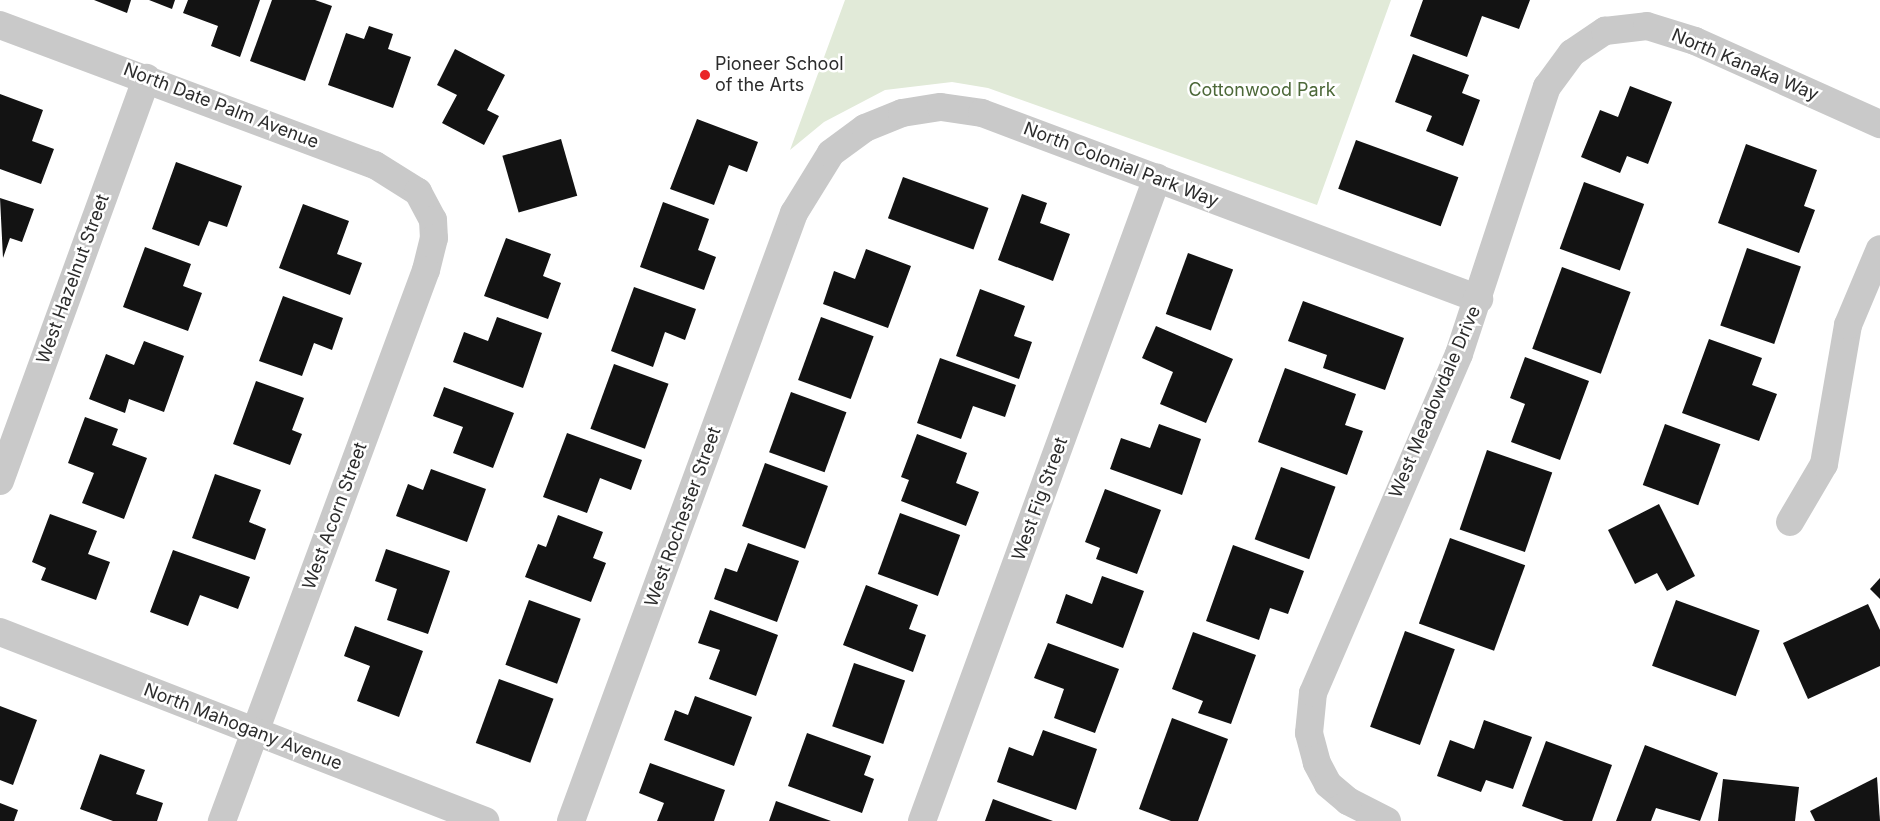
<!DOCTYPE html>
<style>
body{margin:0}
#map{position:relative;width:1880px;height:821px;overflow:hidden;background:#fff;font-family:Inter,sans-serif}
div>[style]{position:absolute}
.green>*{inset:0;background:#e1ead8}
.building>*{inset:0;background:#131313;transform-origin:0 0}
.street>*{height:28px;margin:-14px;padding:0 14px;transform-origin:14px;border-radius:14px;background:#c9c9c9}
.dots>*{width:14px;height:14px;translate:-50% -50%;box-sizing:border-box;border:2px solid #fff;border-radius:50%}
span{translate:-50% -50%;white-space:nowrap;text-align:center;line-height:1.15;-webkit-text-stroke:5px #fff;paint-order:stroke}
.poi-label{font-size:18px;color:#2c2c2c}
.left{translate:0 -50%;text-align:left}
.street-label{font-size:18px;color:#2c2c2c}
.park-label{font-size:18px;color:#4c6838}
</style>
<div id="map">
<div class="green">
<div style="clip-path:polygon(845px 0,1391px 0,1317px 205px,988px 88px,952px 82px,885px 90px,824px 122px,790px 150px)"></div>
</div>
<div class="building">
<div style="clip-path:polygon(94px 0,131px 0,127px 13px)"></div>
<div style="clip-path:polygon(149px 0,175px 0,172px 9px)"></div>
<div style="clip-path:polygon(188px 0,260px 0,240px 57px,211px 46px,218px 26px,183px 13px)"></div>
<div style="clip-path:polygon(272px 0,315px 0,332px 6px,305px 81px,250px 61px)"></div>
<div style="clip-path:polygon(1423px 0,1530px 0,1519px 29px,1482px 16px,1467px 57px,1410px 36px)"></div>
<div style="clip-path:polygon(369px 26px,393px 34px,388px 49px,411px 57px,393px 108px,328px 85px,346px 33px,364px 39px)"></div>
<div style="clip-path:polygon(455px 49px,505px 75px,487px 110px,499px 116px,484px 145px,442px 123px,457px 95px,437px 85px)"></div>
<div style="clip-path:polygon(1413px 54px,1469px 75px,1462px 93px,1480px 100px,1463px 146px,1426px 131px,1432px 116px,1395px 102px)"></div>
<div style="clip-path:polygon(1630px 86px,1672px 102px,1648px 164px,1627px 156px,1620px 173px,1581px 157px,1600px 110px,1618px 117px)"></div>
<div style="clip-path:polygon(0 94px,43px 110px,32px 141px,54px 149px,41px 184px,0 169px)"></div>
<div style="clip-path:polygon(697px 119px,758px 142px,747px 172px,729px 165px,714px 205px,670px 189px)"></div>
<div style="left:561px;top:139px;width:59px;height:61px;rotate:74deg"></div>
<div style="left:1356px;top:140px;width:109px;height:52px;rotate:20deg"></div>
<div style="clip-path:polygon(1746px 144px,1817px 170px,1804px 206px,1815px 210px,1799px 253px,1718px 223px)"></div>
<div style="clip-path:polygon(176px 162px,242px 186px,227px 227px,209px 221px,199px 246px,152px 229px)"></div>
<div style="left:903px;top:177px;width:91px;height:44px;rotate:20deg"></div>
<div style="left:1584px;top:182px;width:64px;height:71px;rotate:20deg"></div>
<div style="clip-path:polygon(1022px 194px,1047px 203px,1040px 223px,1070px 234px,1053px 281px,998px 260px)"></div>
<div style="clip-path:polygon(0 198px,34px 209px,22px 242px,10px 238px,3px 258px)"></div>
<div style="clip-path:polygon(663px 202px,709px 219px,698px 250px,716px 257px,704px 290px,640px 267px)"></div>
<div style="clip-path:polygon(303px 204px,349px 221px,337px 254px,362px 263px,350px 295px,279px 268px)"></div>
<div style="clip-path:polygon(506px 238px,551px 254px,543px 276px,561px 283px,548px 319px,484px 296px)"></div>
<div style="clip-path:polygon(145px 247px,191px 264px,183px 286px,202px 293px,188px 331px,123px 307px)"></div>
<div style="left:1747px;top:248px;width:57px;height:82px;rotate:19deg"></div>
<div style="clip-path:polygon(866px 249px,911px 266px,888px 328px,823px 304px,834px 271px,855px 279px)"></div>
<div style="left:1188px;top:253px;width:48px;height:65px;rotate:20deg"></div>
<div style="left:1562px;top:267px;width:73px;height:87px;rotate:20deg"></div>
<div style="clip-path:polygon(634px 287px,696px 309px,685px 340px,665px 332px,653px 367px,611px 351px)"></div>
<div style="clip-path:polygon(980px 289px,1025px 306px,1014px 336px,1032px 342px,1019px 379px,956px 356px)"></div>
<div style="clip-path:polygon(283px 296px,343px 318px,332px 350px,314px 343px,302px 376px,259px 361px)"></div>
<div style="clip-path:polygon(1303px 301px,1404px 338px,1385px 390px,1323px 368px,1327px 355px,1288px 341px)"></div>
<div style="clip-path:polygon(497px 317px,542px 333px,523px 388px,453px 362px,464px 332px,488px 341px)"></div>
<div style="left:821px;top:317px;width:56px;height:67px;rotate:20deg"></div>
<div style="clip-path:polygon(1156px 326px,1233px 359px,1206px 423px,1160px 404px,1173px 372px,1142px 358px)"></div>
<div style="clip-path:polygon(1709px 339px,1762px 358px,1752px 385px,1777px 394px,1759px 441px,1682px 413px)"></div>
<div style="clip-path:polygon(144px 341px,184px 356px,164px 412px,129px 399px,125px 413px,89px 399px,106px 354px,134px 365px)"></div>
<div style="clip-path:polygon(1525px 357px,1589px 381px,1560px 460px,1511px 442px,1525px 404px,1510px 398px)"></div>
<div style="clip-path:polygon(940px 358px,1016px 385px,1005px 417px,973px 406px,961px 439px,917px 423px)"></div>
<div style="left:614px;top:364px;width:58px;height:69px;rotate:20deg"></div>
<div style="clip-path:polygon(1285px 368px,1356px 394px,1345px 425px,1363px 431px,1347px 475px,1258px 442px)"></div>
<div style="clip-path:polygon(256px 381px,304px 398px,292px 430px,302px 434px,290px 465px,233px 444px)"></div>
<div style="clip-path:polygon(444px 387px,514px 413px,493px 468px,453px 453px,463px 427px,433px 416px)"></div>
<div style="left:791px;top:392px;width:59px;height:64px;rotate:20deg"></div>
<div style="clip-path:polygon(85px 417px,118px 429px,112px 445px,147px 458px,124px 519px,82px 503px,94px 473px,68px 463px)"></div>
<div style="clip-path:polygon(1159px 424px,1201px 439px,1182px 495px,1110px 469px,1121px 438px,1150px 448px)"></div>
<div style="left:1665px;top:424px;width:59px;height:65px;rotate:20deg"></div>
<div style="clip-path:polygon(567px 433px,642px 460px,631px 490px,600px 478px,587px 513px,543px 497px)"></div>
<div style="clip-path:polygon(917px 434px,967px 453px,956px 483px,979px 492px,966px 526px,901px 501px,909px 480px,901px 477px)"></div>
<div style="left:1487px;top:450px;width:69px;height:84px;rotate:19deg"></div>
<div style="left:765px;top:463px;width:67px;height:67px;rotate:20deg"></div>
<div style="left:1281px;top:467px;width:58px;height:77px;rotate:20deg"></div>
<div style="clip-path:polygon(431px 469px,486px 489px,467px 542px,396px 516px,408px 484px,423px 490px)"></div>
<div style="clip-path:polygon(215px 474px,261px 490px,249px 522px,266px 529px,255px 560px,192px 538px)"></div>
<div style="clip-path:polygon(1105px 489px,1161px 510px,1137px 574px,1096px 559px,1100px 548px,1085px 542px)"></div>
<div style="clip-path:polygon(1659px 504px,1695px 576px,1667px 591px,1657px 573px,1635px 584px,1608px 530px)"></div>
<div style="left:900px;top:513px;width:64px;height:65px;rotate:20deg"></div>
<div style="clip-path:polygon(50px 514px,97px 531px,88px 554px,110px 562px,96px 600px,41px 580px,46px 568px,32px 562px)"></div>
<div style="clip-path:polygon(558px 515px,603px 532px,593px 558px,606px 563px,591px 602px,525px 577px,538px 544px,546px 547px)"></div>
<div style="left:1450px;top:538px;width:80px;height:91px;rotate:20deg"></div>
<div style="clip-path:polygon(748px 543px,799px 561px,777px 622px,714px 599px,725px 568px,737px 572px)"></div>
<div style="clip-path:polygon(1233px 545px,1304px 571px,1288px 614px,1270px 608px,1259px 640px,1206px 621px)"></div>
<div style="clip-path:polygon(386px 549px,450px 571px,428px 634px,387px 620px,397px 589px,375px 581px)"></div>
<div style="clip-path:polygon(173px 550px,250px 577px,238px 609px,200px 595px,188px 626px,150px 612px)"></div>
<div style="clip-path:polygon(1102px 576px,1144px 591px,1123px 648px,1056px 623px,1066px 594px,1092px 604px)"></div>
<div style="clip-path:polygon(1880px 578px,1880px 599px,1870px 589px)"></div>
<div style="clip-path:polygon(866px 585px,918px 605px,909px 629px,926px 635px,913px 672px,843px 645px)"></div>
<div style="left:529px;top:600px;width:55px;height:69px;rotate:20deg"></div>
<div style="left:1676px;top:600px;width:89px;height:70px;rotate:20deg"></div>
<div style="clip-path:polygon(1868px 604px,1880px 630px,1880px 666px,1808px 699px,1783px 643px)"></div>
<div style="clip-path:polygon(710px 610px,778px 635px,756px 696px,709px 679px,720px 650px,698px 643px)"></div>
<div style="clip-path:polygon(355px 626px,423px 651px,399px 717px,357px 701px,370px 666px,344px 656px)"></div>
<div style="left:1405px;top:631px;width:53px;height:102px;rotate:20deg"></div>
<div style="clip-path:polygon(1193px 632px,1256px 655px,1231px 724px,1198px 713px,1203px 701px,1172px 689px)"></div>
<div style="clip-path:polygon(1048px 643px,1119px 669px,1095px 733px,1054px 718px,1064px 689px,1034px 678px)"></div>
<div style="left:854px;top:663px;width:54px;height:67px;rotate:19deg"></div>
<div style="left:499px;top:679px;width:58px;height:68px;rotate:20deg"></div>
<div style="clip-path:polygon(695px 696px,752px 717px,734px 766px,664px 740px,675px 710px,688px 715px)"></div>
<div style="clip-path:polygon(0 706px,37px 720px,13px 785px,0 780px)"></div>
<div style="clip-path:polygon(1172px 718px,1228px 739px,1198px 821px,1171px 821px,1139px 809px)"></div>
<div style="clip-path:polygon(1484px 720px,1532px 737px,1513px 789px,1486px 780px,1481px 792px,1437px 776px,1450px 740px,1474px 749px)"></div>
<div style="clip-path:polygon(1043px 730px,1097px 749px,1076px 810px,997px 782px,1009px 747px,1033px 756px)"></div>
<div style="clip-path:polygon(807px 733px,871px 756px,864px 775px,874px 779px,862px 813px,788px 786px)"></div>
<div style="clip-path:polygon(1546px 741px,1612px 765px,1592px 821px,1564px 821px,1522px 806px)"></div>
<div style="clip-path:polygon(1645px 745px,1718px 773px,1700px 821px,1656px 808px,1651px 821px,1616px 821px)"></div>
<div style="clip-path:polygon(100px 754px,145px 770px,136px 794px,163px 803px,157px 821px,113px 821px,80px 809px)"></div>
<div style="clip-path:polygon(650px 763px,725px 790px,714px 821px,657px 821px,664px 803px,639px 793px)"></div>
<div style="clip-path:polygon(1877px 777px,1880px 821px,1815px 821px,1810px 811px)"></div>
<div style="clip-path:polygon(1723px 779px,1799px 787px,1795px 821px,1718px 821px)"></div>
<div style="clip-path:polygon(993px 799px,1053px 821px,985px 821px)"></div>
<div style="clip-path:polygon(776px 801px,831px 821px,769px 821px)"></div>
<div style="clip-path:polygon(0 803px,18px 810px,14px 821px,0 821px)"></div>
</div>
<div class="street">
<div style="left:0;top:25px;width:400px;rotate:20.5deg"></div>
<div style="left:375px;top:165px;width:51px;rotate:32.1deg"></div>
<div style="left:418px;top:192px;width:32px;rotate:62deg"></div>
<div style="left:433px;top:220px;width:18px;rotate:87deg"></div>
<div style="left:434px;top:238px;width:33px;rotate:104deg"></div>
<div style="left:426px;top:270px;width:588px;rotate:110.32deg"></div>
<div style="left:0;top:481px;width:429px;rotate:-70deg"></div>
<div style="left:1790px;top:522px;width:67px;rotate:-59.6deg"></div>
<div style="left:1824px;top:464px;width:141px;rotate:-80.2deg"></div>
<div style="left:1848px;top:325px;width:82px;rotate:-67.2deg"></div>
<div style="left:0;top:632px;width:521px;rotate:21.29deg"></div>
<div style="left:571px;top:821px;width:648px;rotate:-69.86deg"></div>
<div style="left:794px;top:213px;width:70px;rotate:-58.3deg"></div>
<div style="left:831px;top:153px;width:42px;rotate:-36.3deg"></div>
<div style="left:865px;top:128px;width:40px;rotate:-22deg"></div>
<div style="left:902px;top:113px;width:39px;rotate:-9deg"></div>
<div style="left:941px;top:107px;width:41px;rotate:8.3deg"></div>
<div style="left:982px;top:113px;width:531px;rotate:20.52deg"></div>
<div style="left:922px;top:821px;width:685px;rotate:-69.92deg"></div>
<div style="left:1387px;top:821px;width:44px;rotate:-152.9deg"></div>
<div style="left:1348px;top:801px;width:26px;rotate:-140deg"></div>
<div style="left:1328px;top:784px;width:24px;rotate:-118deg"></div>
<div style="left:1317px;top:763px;width:31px;rotate:-105deg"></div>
<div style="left:1309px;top:733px;width:40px;rotate:-84.3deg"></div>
<div style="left:1313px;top:693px;width:369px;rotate:-66.7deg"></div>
<div style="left:1459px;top:354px;width:281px;rotate:-71.8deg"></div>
<div style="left:1547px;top:87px;width:42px;rotate:-53.7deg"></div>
<div style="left:1572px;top:53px;width:40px;rotate:-34deg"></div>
<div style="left:1605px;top:31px;width:42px;rotate:-6.8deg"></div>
<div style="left:1647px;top:26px;width:50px;rotate:17.4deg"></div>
<div style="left:1695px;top:41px;width:203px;rotate:24.2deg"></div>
</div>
<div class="dots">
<div style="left:705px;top:75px;background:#ea2628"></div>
</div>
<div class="poi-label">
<span class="left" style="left:715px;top:75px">Pioneer School<br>of the Arts</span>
</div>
<div class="street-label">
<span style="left:1745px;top:65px;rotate:23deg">North Kanaka Way</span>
<span style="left:221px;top:106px;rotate:21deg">North Date Palm Avenue</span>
<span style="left:1121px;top:165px;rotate:21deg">North Colonial Park Way</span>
<span style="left:73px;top:279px;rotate:-70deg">West Hazelnut Street</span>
<span style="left:1435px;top:402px;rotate:-67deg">West Meadowdale Drive</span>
<span style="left:1040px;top:499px;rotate:-70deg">West Fig Street</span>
<span style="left:335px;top:516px;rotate:-70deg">West Acorn Street</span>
<span style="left:683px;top:517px;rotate:-70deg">West Rochester Street</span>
<span style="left:243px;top:727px;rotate:21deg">North Mahogany Avenue</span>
</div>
<div class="park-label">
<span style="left:1262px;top:90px">Cottonwood Park</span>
</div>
</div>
